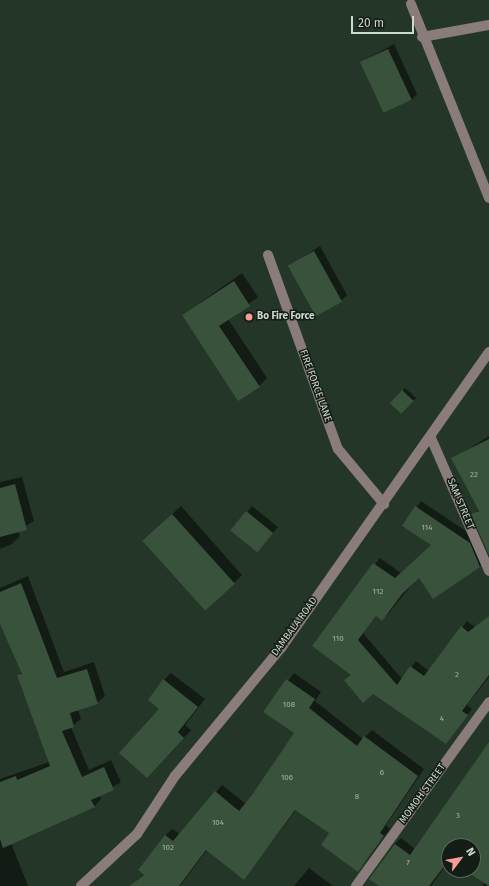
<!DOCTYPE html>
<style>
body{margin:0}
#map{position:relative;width:489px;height:886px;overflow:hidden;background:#243627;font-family:"Fira Sans",sans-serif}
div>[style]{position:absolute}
.shadow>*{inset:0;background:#0007;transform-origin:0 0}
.building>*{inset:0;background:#38523c;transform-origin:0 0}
.minor>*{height:10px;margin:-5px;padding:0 5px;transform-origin:5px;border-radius:5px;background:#897c7b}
.dots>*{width:11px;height:11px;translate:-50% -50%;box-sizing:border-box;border:2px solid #131c15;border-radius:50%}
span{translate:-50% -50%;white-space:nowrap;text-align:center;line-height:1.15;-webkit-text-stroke:3px #131c15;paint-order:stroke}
.number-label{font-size:8px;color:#a8b6aa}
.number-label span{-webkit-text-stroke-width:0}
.poi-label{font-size:10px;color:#cdd8ce;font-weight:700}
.left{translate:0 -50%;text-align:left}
.street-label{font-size:10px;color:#cdd8ce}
.north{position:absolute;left:441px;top:838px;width:40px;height:40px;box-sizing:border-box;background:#131c15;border:1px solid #5d675f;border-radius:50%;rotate:58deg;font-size:11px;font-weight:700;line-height:16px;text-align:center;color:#cdd8ce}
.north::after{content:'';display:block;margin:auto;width:14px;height:18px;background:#f59c96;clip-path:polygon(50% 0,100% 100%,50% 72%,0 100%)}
.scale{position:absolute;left:351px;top:16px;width:63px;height:18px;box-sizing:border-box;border:2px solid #cdd8ce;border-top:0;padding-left:5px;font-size:12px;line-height:14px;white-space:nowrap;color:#cdd8ce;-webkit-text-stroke:3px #131c15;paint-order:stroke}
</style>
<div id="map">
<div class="shadow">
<div style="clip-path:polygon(394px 44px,417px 94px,412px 100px,361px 62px)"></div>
<div style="clip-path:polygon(320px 246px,347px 295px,341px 301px,289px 266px)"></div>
<div style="clip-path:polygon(242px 273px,258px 297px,228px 319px,267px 378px,259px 386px,183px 315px)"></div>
<div style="left:405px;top:388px;width:15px;height:21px;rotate:42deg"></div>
<div style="clip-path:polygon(489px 436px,489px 552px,473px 515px,479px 509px,453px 459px)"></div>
<div style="clip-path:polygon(22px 477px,34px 521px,18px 531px,20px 536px,12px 544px,0 549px,0 482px)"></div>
<div style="clip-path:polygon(421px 501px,475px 537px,485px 561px,480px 566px,419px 576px,388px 614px,382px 619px,377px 615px,363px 633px,402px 679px,416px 661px,429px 671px,467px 621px,489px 638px,489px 677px,467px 705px,472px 709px,446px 743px,313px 646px,380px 558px,401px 573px,432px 545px,403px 525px)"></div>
<div style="clip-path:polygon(181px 506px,242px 575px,234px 583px,143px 541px)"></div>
<div style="clip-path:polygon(252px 506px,278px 527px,258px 551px,247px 512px)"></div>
<div style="clip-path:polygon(28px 576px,64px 672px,94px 662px,105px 696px,97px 703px,78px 710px,81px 719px,71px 727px,89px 770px,111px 760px,121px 782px,99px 795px,101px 799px,94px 807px,11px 843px,28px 886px,0 886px,0 779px,49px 762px,19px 676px,22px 672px,0 621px,0 588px)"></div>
<div style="clip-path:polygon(171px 673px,205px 699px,185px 725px,191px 730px,154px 770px,164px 680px)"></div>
<div style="clip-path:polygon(294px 673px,321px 692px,315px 701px,363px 739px,372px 730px,424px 769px,386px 825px,390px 829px,365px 863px,358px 870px,330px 833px,296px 810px,244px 879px,207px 850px,180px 886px,129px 886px,144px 874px,139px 870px,166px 835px,172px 829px,180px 834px,222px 785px,246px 804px,295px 733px,265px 712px)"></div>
<div style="clip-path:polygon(489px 743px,487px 886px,482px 886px,485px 883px,466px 870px,473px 870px,473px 846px,449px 846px,449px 861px,431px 886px,379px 886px,395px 844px,401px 838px,415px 849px)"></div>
<div style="clip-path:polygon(309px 868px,333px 886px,294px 886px)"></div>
</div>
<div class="building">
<div style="left:388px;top:49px;width:56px;height:31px;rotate:65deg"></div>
<div style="left:314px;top:251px;width:58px;height:30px;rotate:61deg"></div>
<div style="clip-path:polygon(234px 281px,250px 306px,219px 326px,260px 387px,238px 401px,182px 315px)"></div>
<div style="left:402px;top:390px;width:16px;height:18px;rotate:43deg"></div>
<div style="clip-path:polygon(489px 439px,489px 555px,471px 514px,479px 511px,451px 458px)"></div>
<div style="clip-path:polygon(15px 484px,27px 530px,0 537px,0 488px)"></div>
<div style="clip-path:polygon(415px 506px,470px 543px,480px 567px,433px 599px,419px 578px,402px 594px,382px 621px,376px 616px,358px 640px,397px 685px,410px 666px,424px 676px,461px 626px,468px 632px,489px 616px,489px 675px,462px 711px,468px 715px,446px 744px,373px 694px,363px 703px,344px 680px,351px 675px,312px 646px,373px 563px,395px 578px,431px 545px,402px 526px)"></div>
<div style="left:246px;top:511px;width:35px;height:25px;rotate:39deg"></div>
<div style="left:172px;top:514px;width:94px;height:40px;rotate:48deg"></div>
<div style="clip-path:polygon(21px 583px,57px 678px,87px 669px,98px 704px,70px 713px,74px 727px,62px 731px,82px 777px,104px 767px,114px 790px,91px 800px,95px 807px,3px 848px,0 839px,0 782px,16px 776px,17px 780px,50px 766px,17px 675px,22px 674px,0 624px,0 592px)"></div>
<div style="clip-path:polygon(163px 679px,198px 707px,178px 732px,184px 738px,147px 778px,119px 753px,159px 709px,148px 700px)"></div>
<div style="clip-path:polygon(286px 679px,315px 699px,309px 708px,357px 746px,364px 736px,418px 776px,380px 833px,384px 836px,358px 872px,321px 845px,329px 833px,295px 810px,244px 880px,206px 850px,179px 886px,129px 886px,144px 875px,138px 870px,165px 835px,173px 841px,215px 791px,239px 811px,252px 795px,294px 733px,263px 712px)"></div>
<div style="clip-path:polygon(489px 742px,489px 886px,464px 870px,473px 870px,473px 846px,449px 846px,449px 860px,429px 886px,379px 886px,369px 879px,395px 844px,410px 855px)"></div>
</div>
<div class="minor">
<div style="left:411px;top:4px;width:209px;rotate:68.1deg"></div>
<div style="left:422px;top:37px;width:68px;rotate:-10.2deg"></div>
<div style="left:268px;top:255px;width:206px;rotate:70.2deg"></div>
<div style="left:338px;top:449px;width:72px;rotate:50.1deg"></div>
<div style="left:431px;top:438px;width:145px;rotate:66.4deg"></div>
<div style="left:81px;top:886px;width:76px;rotate:-42.9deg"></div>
<div style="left:137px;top:834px;width:69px;rotate:-56.8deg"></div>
<div style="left:175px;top:776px;width:166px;rotate:-50.4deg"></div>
<div style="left:281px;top:648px;width:362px;rotate:-54.9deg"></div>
<div style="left:356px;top:886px;width:227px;rotate:-54.1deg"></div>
</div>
<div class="dots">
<div style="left:249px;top:317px;background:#f59c96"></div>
</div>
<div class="number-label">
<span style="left:474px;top:475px">22</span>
<span style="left:427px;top:528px">114</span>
<span style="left:378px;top:592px">112</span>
<span style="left:338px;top:639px">110</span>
<span style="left:457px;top:675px">2</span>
<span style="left:289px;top:705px">108</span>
<span style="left:442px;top:719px">4</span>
<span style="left:382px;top:773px">6</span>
<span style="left:287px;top:778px">106</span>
<span style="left:357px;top:797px">8</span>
<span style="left:458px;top:816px">3</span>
<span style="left:218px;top:823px">104</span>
<span style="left:168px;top:848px">102</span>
<span style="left:408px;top:863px">7</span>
</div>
<div class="poi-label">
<span class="left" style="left:257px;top:317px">Bo Fire Force</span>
</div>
<div class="street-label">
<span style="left:315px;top:386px;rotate:70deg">FIRE FORCE LANE</span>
<span style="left:460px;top:504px;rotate:67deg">SAM STREET</span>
<span style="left:295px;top:627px;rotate:-54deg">DAMBALA ROAD</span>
<span style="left:423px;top:794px;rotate:-54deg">MOMOH STREET</span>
</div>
<div class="north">N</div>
<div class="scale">20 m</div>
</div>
